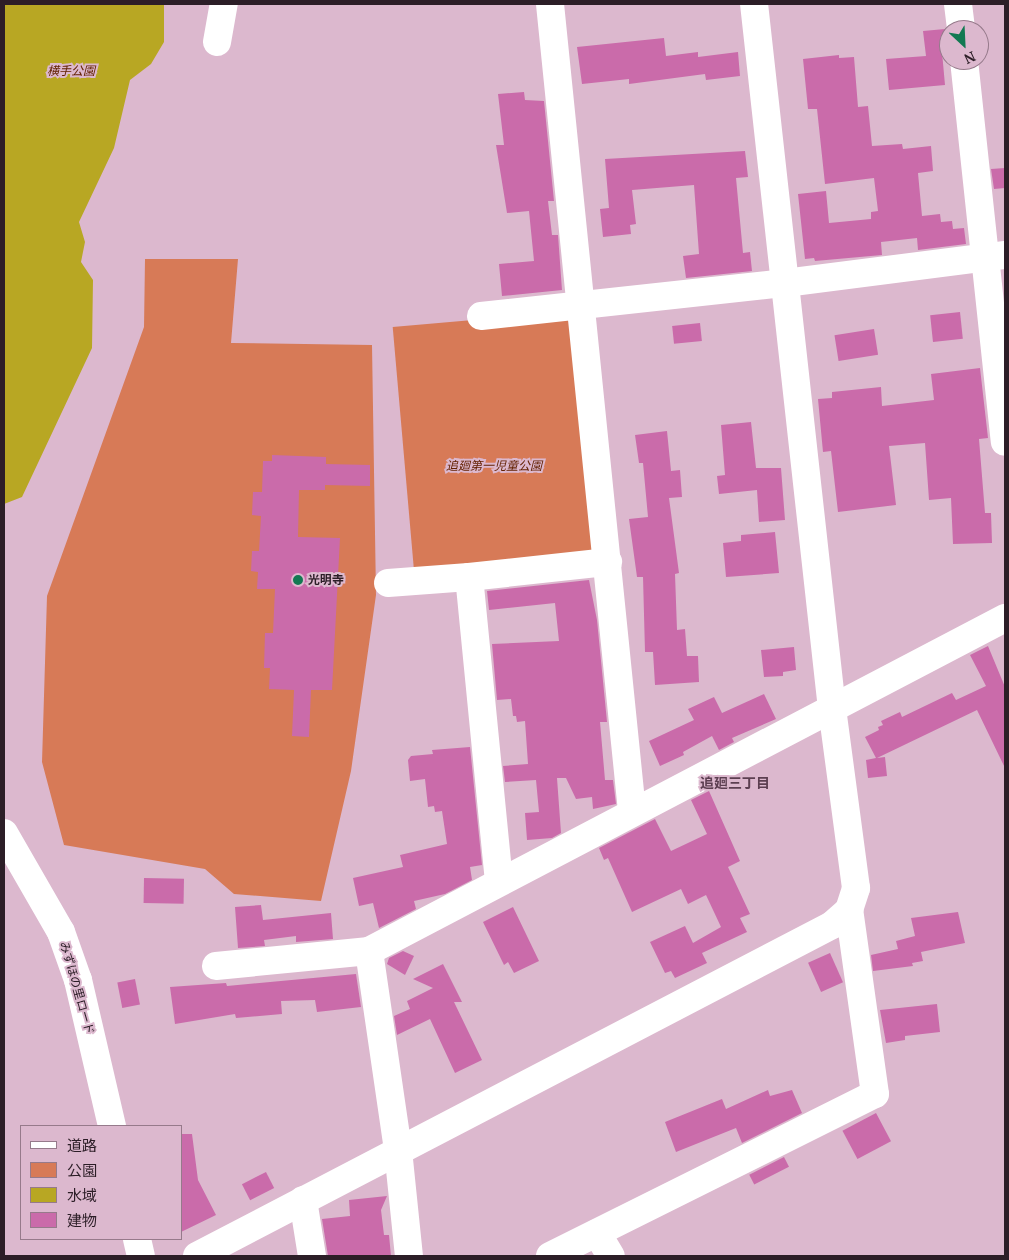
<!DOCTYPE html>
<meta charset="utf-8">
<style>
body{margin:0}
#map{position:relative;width:1009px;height:1260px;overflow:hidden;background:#dcb8ce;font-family:"PT Serif","Noto Sans JP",serif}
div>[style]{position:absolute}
.green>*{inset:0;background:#d77a57;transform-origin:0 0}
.water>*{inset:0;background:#b8a723}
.building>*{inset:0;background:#ca6baa;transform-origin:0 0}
.minor>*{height:28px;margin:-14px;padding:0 14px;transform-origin:14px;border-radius:14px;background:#fff}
.dots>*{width:14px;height:14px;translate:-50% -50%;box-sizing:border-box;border:2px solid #dcb8ce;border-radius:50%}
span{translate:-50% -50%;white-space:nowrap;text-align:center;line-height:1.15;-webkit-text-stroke:4px #dcb8ce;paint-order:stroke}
.park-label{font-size:12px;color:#632102;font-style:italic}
.poi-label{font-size:12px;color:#2c1e27;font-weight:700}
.left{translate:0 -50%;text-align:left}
.street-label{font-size:12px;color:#2c1e27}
.neighbourhood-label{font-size:14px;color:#5c3f51;font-weight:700}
.frame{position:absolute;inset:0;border:5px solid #2c1e27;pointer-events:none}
.legend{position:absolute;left:20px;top:1125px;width:162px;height:115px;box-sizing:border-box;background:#dcb8ce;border:1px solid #967a8b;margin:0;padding:6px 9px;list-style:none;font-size:15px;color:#2c1e27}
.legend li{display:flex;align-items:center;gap:10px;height:25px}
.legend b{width:25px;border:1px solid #967a8b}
.north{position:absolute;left:939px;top:20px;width:50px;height:50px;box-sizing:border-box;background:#dcb8ce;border:1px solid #967a8b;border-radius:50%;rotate:155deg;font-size:14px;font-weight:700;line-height:20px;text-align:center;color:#2c1e27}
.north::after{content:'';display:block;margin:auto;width:18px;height:22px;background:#127952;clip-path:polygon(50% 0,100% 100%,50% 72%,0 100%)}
</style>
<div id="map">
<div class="green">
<div style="clip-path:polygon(145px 259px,238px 259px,231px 343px,372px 345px,376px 595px,351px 771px,321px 901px,234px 894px,205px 869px,64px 845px,42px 762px,47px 596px,144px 327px)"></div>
<div style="left:577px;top:311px;width:244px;height:185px;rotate:85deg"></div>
</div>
<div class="water">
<div style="clip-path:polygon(4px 4px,164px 4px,164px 42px,151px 64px,130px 80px,114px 148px,79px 222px,85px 242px,81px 262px,93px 280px,92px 348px,22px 497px,4px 504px)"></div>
</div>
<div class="building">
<div style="clip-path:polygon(945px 29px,949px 40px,949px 51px,942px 52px,945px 85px,889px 90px,886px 59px,926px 56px,923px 31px)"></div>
<div style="clip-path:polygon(664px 38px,666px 56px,698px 52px,698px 57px,738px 52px,740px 76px,706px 80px,705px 74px,629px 84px,629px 79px,582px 84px,577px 47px)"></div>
<div style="clip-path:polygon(839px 55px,839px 58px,854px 57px,858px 107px,868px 106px,872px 146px,902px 144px,903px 149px,931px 146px,933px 171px,918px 173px,922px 216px,940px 214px,941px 222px,952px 221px,953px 229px,964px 228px,966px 244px,918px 250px,917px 238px,881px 242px,882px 255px,815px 261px,814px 258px,805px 259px,798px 194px,826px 191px,829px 223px,871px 219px,871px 212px,878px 211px,874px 178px,825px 184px,817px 109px,808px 109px,803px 59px)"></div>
<div style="clip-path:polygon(524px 92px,525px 100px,544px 101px,554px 201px,548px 201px,552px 235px,558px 235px,562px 290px,502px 296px,499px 264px,534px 261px,529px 211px,507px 213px,496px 145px,504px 145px,498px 94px)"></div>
<div style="clip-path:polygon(745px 151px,748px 177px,736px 178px,743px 253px,750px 252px,752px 271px,686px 278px,683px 256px,699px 254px,694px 185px,632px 190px,636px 224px,630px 225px,631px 234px,603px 237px,600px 209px,609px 208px,605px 159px)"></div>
<div style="clip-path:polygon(1005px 168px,1005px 188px,994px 189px,991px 169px)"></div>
<div style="left:960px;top:312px;width:27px;height:30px;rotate:84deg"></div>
<div style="left:700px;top:323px;width:18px;height:28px;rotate:84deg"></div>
<div style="left:874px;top:329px;width:26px;height:40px;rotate:81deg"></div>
<div style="clip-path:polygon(980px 368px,988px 438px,979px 439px,985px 513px,991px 513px,992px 543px,953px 544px,951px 498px,929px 500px,925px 443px,889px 446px,896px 505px,838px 512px,831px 451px,823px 452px,818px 399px,832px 398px,832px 392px,881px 387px,882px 406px,934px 400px,931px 374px)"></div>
<div style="clip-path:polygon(751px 422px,756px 468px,781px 468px,785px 520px,759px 522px,757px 490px,719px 494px,717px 476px,725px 475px,721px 425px)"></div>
<div style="clip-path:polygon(667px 431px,671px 471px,680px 470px,682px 497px,669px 498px,679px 573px,675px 574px,677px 630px,685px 629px,687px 656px,698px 656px,699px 682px,655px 685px,653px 652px,645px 652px,643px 577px,637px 577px,629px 519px,648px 517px,643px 463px,639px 463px,635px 435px)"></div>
<div style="clip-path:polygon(272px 455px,326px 457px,326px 464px,370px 465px,370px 486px,325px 485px,325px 490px,299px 490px,298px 537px,340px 538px,332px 690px,311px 690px,309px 737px,292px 736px,294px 690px,269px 689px,270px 668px,264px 668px,265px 633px,273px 633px,275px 589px,257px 589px,258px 572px,251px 571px,252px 551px,259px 551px,261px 516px,252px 515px,253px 492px,262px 492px,263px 461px,272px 461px)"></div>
<div style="clip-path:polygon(775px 532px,779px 573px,726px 577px,723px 543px,741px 541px,741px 535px)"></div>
<div style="clip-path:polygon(589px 580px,597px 620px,607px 722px,600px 722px,605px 780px,613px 780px,616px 804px,593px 809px,592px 797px,576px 799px,566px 778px,557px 778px,561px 833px,552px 838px,527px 840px,525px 813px,539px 812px,536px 780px,505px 782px,503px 766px,528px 764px,525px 721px,517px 722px,516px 716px,513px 716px,511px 699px,497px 700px,492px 644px,559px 641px,555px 603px,489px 610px,487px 591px)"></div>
<div style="clip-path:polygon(988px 646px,1005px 687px,1005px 768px,977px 710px,877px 758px,885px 757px,887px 776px,868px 778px,866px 760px,876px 758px,865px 737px,879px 730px,878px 727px,883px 725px,881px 721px,900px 712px,902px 717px,952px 693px,956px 700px,986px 686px,970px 655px)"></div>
<div style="clip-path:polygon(794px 647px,796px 670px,783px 672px,783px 676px,764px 677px,761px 650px)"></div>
<div style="clip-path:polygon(764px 694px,776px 719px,732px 738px,734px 742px,719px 750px,712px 736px,683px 752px,684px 755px,660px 766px,649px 741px,694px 720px,688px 709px,714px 697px,722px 713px)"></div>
<div style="clip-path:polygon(470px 747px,482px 865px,470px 867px,472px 880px,445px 894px,414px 901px,416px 909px,379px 928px,373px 903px,359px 906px,353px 878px,403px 867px,400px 855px,447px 844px,442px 811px,435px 812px,434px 806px,428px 807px,425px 779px,410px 781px,408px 760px,411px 756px,433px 754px,432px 750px)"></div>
<div style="clip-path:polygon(709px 791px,740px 861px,728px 867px,750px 914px,740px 918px,747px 932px,702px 953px,707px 963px,675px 978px,671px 971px,665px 973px,650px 942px,685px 926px,693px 943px,721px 927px,706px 895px,688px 904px,681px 889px,632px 912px,608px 858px,604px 860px,599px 848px,655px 819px,671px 851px,707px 834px,691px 800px)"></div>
<div style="left:144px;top:878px;width:40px;height:25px;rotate:1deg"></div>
<div style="clip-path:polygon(261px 905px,263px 920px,331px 913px,333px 939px,296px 942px,296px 936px,264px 940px,265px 946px,238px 948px,235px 907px)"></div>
<div style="clip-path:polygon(513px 907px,539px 961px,514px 973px,508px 962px,504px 965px,483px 922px)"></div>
<div style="clip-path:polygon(958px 912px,965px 943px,921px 952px,923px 961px,912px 963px,913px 966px,873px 971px,871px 955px,898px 949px,896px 941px,915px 936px,911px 918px)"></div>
<div style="clip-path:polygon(403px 951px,414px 956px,405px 975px,387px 964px,389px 958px)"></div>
<div style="left:830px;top:953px;width:32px;height:24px;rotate:66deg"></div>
<div style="clip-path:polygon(443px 964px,462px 1002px,454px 1002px,482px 1060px,455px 1073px,430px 1019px,397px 1035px,394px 1016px,410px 1009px,407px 1001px,433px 988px,413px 979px)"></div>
<div style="clip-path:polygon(356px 974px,361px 1007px,317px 1012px,315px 1000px,281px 1001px,282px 1014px,236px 1018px,235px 1014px,175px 1024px,170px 987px,226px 983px,227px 986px)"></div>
<div style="left:135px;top:979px;width:26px;height:18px;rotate:79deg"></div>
<div style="clip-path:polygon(937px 1004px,940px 1032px,905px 1036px,905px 1040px,886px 1043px,880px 1010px)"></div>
<div style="clip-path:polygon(768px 1090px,770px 1096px,792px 1090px,802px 1113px,742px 1143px,736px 1128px,676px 1152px,665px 1122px,722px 1099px,726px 1109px)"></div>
<div style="left:876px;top:1113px;width:32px;height:38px;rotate:62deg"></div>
<div style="clip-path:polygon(181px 1134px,192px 1134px,198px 1180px,216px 1215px,181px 1232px)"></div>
<div style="left:784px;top:1157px;width:11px;height:39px;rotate:63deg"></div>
<div style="left:266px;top:1172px;width:18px;height:27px;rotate:63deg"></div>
<div style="clip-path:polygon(387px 1196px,381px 1210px,384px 1235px,389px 1235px,391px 1256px,328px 1256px,322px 1219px,350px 1216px,349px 1200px)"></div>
</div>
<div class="minor">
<div style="left:550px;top:4px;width:811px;rotate:84.2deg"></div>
<div style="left:958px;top:4px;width:26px;rotate:83deg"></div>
<div style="left:217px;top:42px;width:39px;rotate:-80deg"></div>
<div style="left:964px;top:60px;width:384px;rotate:83.9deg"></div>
<div style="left:481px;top:316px;width:306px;rotate:-6.2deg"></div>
<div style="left:785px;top:283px;width:222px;rotate:-7.3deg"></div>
<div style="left:388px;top:583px;width:81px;rotate:-4.2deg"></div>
<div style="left:4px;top:833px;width:114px;rotate:60.1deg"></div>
<div style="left:61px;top:932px;width:51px;rotate:70.5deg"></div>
<div style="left:78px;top:980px;width:150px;rotate:76.9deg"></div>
<div style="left:499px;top:882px;width:306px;rotate:-95.6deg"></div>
<div style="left:469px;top:577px;width:140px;rotate:-6.2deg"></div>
<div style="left:369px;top:951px;width:201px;rotate:81.7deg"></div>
<div style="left:398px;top:1150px;width:107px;rotate:84.1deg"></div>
<div style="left:216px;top:966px;width:154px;rotate:-5.6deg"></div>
<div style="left:369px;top:951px;width:718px;rotate:-27.64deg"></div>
<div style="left:303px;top:1200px;width:57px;rotate:80.9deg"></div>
<div style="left:597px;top:1233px;width:27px;rotate:59deg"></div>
<div style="left:137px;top:1239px;width:17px;rotate:77deg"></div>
<div style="left:197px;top:1256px;width:716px;rotate:-27.53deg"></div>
<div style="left:832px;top:925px;width:23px;rotate:-41deg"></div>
<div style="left:849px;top:910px;width:23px;rotate:-72deg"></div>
<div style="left:856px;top:888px;width:181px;rotate:-97.6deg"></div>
<div style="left:832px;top:709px;width:709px;rotate:-96.31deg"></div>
<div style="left:550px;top:1256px;width:363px;rotate:-26.5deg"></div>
<div style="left:875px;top:1094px;width:186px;rotate:-98deg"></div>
</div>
<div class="dots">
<div style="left:298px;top:580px;background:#127952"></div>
</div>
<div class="park-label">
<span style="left:71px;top:71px">横手公園</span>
<span style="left:494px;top:466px">追廻第一児童公園</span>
</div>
<div class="poi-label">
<span class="left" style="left:308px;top:580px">光明寺</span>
</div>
<div class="street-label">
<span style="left:77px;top:988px;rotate:74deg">みずほの里ロード</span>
</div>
<div class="neighbourhood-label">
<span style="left:735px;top:783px">追廻三丁目</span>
</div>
<div class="frame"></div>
<ul class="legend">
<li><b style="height:6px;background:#fff"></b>道路</li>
<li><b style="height:14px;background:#d77a57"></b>公園</li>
<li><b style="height:14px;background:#b8a723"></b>水域</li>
<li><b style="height:14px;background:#ca6baa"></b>建物</li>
</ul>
<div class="north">N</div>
</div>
